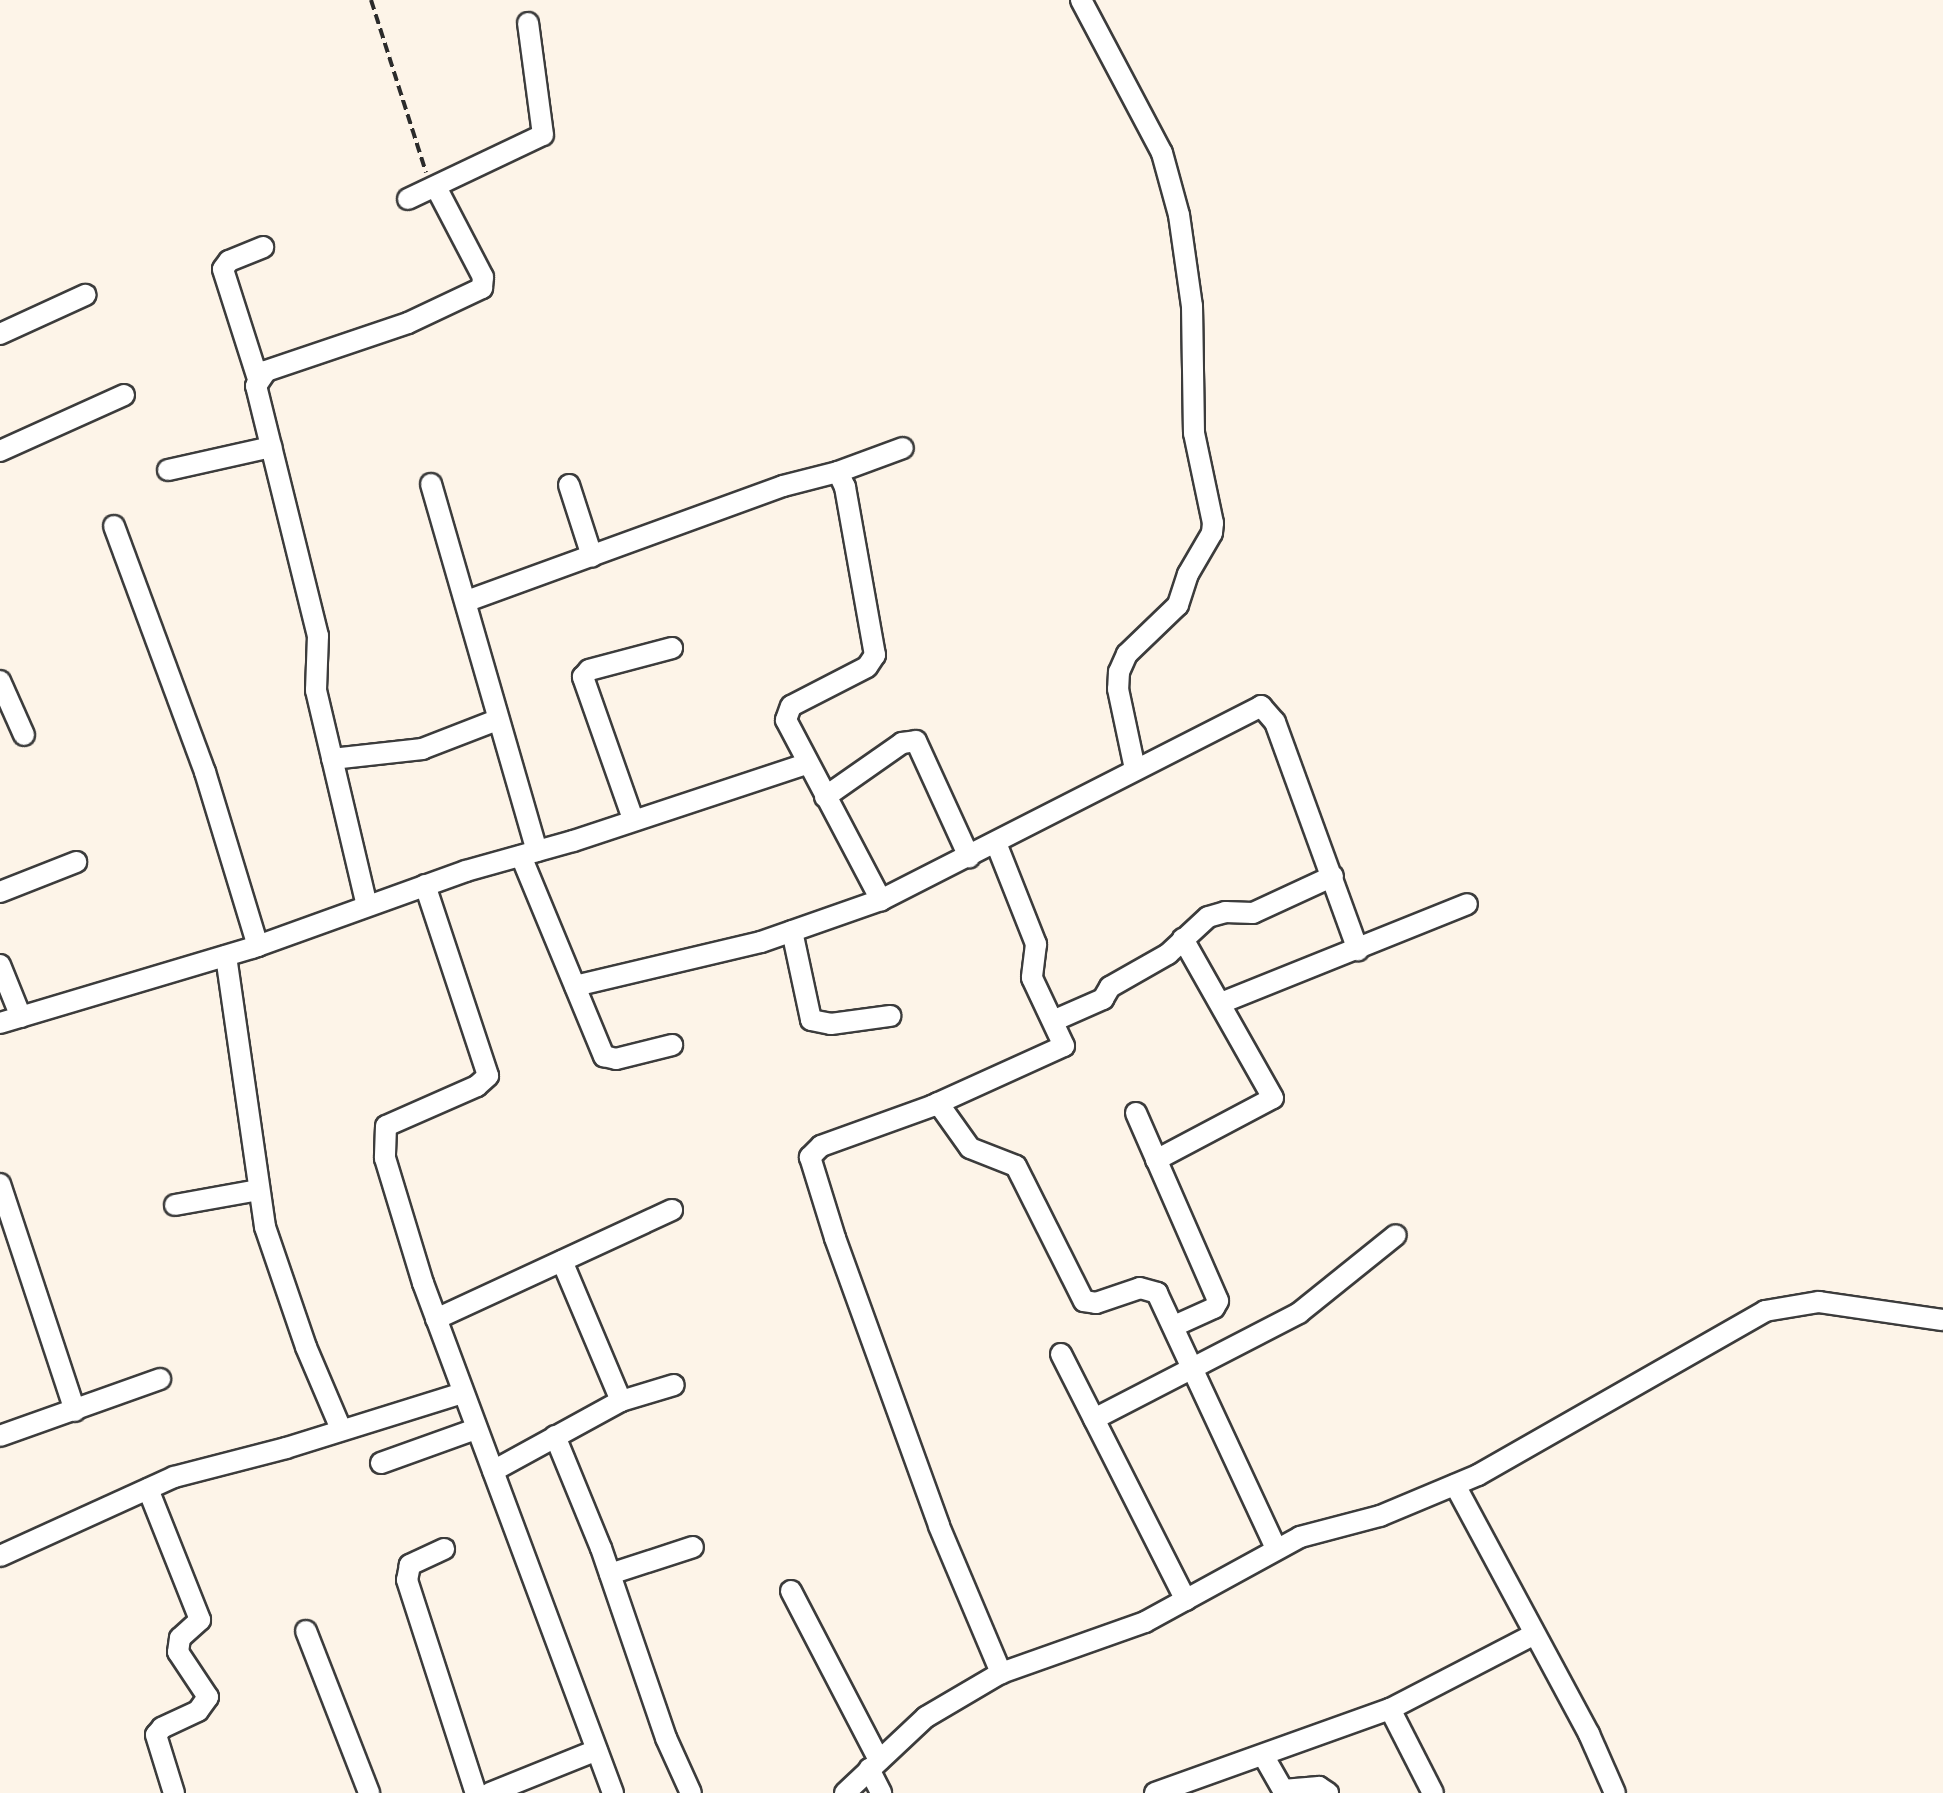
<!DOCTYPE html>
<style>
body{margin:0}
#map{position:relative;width:1943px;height:1793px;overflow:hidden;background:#fdf4e8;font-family:Literata,serif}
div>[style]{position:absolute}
.path>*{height:4px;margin-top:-2px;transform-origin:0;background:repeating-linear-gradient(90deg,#2b2b2b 0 10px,transparent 0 15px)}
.roads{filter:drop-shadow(2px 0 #3c3c3c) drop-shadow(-2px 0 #3c3c3c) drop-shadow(0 2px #3c3c3c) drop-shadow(0 -2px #3c3c3c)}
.street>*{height:20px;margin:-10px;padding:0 10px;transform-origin:10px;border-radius:10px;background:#fff}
span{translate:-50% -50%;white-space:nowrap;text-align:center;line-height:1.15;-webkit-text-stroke:10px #fff;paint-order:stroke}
</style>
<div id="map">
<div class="path">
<div style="left:371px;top:0;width:181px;rotate:72.3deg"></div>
</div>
<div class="roads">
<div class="street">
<div style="left:1081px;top:0;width:173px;rotate:62.1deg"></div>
<div style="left:1162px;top:153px;width:64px;rotate:74.7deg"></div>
<div style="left:1179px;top:215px;width:92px;rotate:81.9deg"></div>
<div style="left:1192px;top:306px;width:127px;rotate:89.1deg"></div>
<div style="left:1194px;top:433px;width:92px;rotate:78.1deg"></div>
<div style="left:1213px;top:523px;width:10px;rotate:96deg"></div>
<div style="left:1212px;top:533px;width:48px;rotate:120.3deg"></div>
<div style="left:1188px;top:574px;width:33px;rotate:108deg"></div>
<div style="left:1178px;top:605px;width:71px;rotate:136.1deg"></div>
<div style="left:1127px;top:654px;width:20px;rotate:114deg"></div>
<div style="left:1119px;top:672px;width:17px;rotate:93deg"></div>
<div style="left:1118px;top:689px;width:82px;rotate:78deg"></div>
<div style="left:408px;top:199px;width:149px;rotate:-25.4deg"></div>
<div style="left:543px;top:135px;width:113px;rotate:-97.6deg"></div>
<div style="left:0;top:334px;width:94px;rotate:-24.6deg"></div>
<div style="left:258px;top:379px;width:115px;rotate:-107.7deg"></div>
<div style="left:223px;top:269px;width:10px;rotate:-53deg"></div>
<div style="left:229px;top:261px;width:37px;rotate:-22deg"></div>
<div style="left:0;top:451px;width:136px;rotate:-24.3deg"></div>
<div style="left:168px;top:470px;width:106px;rotate:-12.6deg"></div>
<div style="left:838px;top:472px;width:69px;rotate:-20.3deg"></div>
<div style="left:431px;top:484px;width:382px;rotate:73.9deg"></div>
<div style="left:569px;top:485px;width:75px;rotate:72.1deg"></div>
<div style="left:114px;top:526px;width:262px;rotate:69.7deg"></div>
<div style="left:205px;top:772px;width:182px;rotate:73.1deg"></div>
<div style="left:467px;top:601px;width:336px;rotate:-20deg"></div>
<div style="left:783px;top:486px;width:57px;rotate:-14.3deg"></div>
<div style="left:838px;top:472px;width:17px;rotate:65deg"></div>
<div style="left:845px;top:487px;width:171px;rotate:79.9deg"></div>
<div style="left:875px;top:655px;width:14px;rotate:124deg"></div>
<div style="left:867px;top:667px;width:85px;rotate:152.8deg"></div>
<div style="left:791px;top:706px;width:15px;rotate:110deg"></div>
<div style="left:786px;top:720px;width:204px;rotate:62.2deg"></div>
<div style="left:0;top:681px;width:59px;rotate:66deg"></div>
<div style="left:332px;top:759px;width:91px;rotate:-6.3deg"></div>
<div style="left:422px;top:749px;width:80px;rotate:-21.1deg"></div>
<div style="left:825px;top:797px;width:94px;rotate:-35deg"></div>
<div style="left:902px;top:743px;width:14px;rotate:-8deg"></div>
<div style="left:916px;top:741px;width:128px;rotate:65.4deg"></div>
<div style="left:633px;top:819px;width:151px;rotate:-109.4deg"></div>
<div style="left:583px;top:677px;width:9px;rotate:-49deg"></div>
<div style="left:589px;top:670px;width:86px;rotate:-14.8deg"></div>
<div style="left:996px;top:843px;width:109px;rotate:68.4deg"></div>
<div style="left:1036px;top:944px;width:34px;rotate:97deg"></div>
<div style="left:1032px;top:978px;width:75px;rotate:64.8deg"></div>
<div style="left:1064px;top:1046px;width:145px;rotate:155.6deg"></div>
<div style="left:932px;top:1106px;width:118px;rotate:160.2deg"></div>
<div style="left:821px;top:1146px;width:16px;rotate:135deg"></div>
<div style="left:810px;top:1157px;width:85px;rotate:72.8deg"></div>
<div style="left:835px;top:1238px;width:306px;rotate:70.1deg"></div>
<div style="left:939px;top:1526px;width:160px;rotate:67.1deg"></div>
<div style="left:521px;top:856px;width:217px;rotate:67.5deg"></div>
<div style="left:604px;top:1056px;width:12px;rotate:14deg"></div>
<div style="left:616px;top:1059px;width:58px;rotate:-14deg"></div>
<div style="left:425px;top:885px;width:201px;rotate:71.7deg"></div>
<div style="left:488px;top:1076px;width:15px;rotate:138deg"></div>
<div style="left:477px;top:1086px;width:99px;rotate:156.3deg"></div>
<div style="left:386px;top:1126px;width:32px;rotate:92deg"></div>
<div style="left:385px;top:1158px;width:131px;rotate:73.1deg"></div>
<div style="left:423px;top:1283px;width:544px;rotate:69.57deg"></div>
<div style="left:0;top:892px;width:82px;rotate:-21.5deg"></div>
<div style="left:367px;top:906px;width:222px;rotate:-103.3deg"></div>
<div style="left:316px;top:690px;width:54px;rotate:-87.9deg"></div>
<div style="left:318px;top:636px;width:258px;rotate:-103.9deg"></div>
<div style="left:256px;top:386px;width:18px;rotate:-56deg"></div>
<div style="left:266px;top:371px;width:150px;rotate:-18.7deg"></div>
<div style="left:408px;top:323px;width:82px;rotate:-25.3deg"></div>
<div style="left:482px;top:288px;width:11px;rotate:-85deg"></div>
<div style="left:483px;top:277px;width:102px;rotate:-117.6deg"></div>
<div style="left:792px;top:931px;width:91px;rotate:77.9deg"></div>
<div style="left:811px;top:1020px;width:20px;rotate:11deg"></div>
<div style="left:831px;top:1024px;width:60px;rotate:-7.7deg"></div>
<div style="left:226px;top:956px;width:274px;rotate:81.8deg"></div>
<div style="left:265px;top:1227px;width:127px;rotate:71.1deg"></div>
<div style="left:306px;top:1347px;width:89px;rotate:66.9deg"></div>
<div style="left:0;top:965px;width:56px;rotate:68deg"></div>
<div style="left:575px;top:986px;width:191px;rotate:-13.3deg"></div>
<div style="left:761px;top:942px;width:127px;rotate:-19.3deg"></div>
<div style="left:881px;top:900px;width:427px;rotate:-27deg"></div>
<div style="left:1261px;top:706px;width:21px;rotate:49deg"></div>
<div style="left:1275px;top:722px;width:243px;rotate:70deg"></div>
<div style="left:1221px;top:1003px;width:265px;rotate:-21.9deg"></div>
<div style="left:1053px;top:1021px;width:55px;rotate:-23.7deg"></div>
<div style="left:1103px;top:999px;width:14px;rotate:-60deg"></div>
<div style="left:1110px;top:987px;width:67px;rotate:-29.6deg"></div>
<div style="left:1168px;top:954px;width:54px;rotate:-42.8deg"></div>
<div style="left:1208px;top:917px;width:18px;rotate:-16deg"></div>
<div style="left:1225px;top:912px;width:28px;rotate:2deg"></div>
<div style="left:1253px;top:913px;width:88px;rotate:-24.8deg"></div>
<div style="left:0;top:1023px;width:263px;rotate:-16.6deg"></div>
<div style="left:252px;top:948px;width:227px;rotate:-19.8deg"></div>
<div style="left:466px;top:871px;width:111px;rotate:-15.7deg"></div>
<div style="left:573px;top:841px;width:245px;rotate:-18.3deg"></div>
<div style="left:938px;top:1103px;width:55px;rotate:54.6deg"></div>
<div style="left:970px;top:1148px;width:49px;rotate:21.4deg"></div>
<div style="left:1016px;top:1166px;width:151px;rotate:63.3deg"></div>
<div style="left:1084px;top:1301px;width:12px;rotate:9deg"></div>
<div style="left:1096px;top:1303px;width:46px;rotate:-18.8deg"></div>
<div style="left:1140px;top:1288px;width:18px;rotate:16deg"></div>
<div style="left:1157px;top:1293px;width:281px;rotate:65deg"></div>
<div style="left:1136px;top:1113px;width:205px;rotate:66.4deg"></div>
<div style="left:1218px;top:1301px;width:8px;rotate:120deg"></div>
<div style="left:1214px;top:1308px;width:44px;rotate:155.8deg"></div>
<div style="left:1156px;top:1160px;width:132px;rotate:-27.9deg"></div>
<div style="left:1273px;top:1098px;width:183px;rotate:-119.5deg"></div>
<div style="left:0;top:1184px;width:239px;rotate:71.7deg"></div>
<div style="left:175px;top:1205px;width:84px;rotate:-10.2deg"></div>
<div style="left:562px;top:1261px;width:152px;rotate:67.1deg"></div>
<div style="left:436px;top:1319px;width:260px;rotate:-24.8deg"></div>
<div style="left:1061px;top:1354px;width:276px;rotate:63.1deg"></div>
<div style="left:1094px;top:1419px;width:231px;rotate:-27.3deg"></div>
<div style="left:1299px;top:1313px;width:124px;rotate:-38.8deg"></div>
<div style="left:0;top:1436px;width:170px;rotate:-19.6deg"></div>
<div style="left:555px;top:1436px;width:121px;rotate:67.7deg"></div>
<div style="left:601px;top:1548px;width:201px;rotate:71.1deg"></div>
<div style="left:666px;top:1738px;width:60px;rotate:65.6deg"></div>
<div style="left:381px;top:1463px;width:101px;rotate:-19.7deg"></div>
<div style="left:493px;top:1471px;width:146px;rotate:-28.7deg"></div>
<div style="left:621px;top:1401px;width:55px;rotate:-16.8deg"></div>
<div style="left:1455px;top:1485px;width:283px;rotate:61.7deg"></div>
<div style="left:1589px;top:1734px;width:64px;rotate:66.2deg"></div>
<div style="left:148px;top:1489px;width:141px;rotate:68.3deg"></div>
<div style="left:200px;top:1620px;width:27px;rotate:138deg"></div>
<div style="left:180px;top:1638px;width:14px;rotate:98deg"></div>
<div style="left:178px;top:1652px;width:54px;rotate:56.3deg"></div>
<div style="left:208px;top:1697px;width:17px;rotate:126deg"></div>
<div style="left:198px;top:1711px;width:40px;rotate:155deg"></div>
<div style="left:162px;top:1728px;width:9px;rotate:131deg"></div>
<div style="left:156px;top:1735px;width:61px;rotate:72.8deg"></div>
<div style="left:444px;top:1549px;width:38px;rotate:155deg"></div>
<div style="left:410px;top:1565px;width:15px;rotate:101deg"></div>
<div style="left:407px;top:1580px;width:224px;rotate:72.1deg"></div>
<div style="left:0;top:1556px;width:191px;rotate:-24.4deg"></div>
<div style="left:174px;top:1477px;width:116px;rotate:-14.5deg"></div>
<div style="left:286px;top:1448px;width:185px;rotate:-17.3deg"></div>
<div style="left:610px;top:1574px;width:87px;rotate:-18deg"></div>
<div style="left:791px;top:1591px;width:191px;rotate:62.5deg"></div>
<div style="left:306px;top:1631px;width:174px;rotate:68.7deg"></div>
<div style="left:1390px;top:1709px;width:94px;rotate:62.9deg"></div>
<div style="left:1263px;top:1755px;width:40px;rotate:60.3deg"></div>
<div style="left:1283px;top:1790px;width:36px;rotate:-5deg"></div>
<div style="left:1319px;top:1787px;width:11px;rotate:34deg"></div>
<div style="left:869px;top:1769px;width:27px;rotate:63deg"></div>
<div style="left:490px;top:1793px;width:115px;rotate:-21.9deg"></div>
<div style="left:845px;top:1793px;width:111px;rotate:-43.2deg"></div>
<div style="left:926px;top:1717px;width:87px;rotate:-30.4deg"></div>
<div style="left:1001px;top:1673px;width:153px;rotate:-19.5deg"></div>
<div style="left:1145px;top:1622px;width:177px;rotate:-28.7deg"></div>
<div style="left:1300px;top:1537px;width:83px;rotate:-14.7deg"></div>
<div style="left:1380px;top:1516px;width:106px;rotate:-22.7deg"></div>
<div style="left:1478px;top:1475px;width:331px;rotate:-29.7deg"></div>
<div style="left:1765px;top:1311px;width:55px;rotate:-9.5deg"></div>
<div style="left:1819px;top:1302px;width:125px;rotate:8.3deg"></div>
<div style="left:1155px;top:1793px;width:250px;rotate:-19.7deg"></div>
<div style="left:1390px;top:1709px;width:161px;rotate:-27.4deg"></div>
</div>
</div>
</div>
